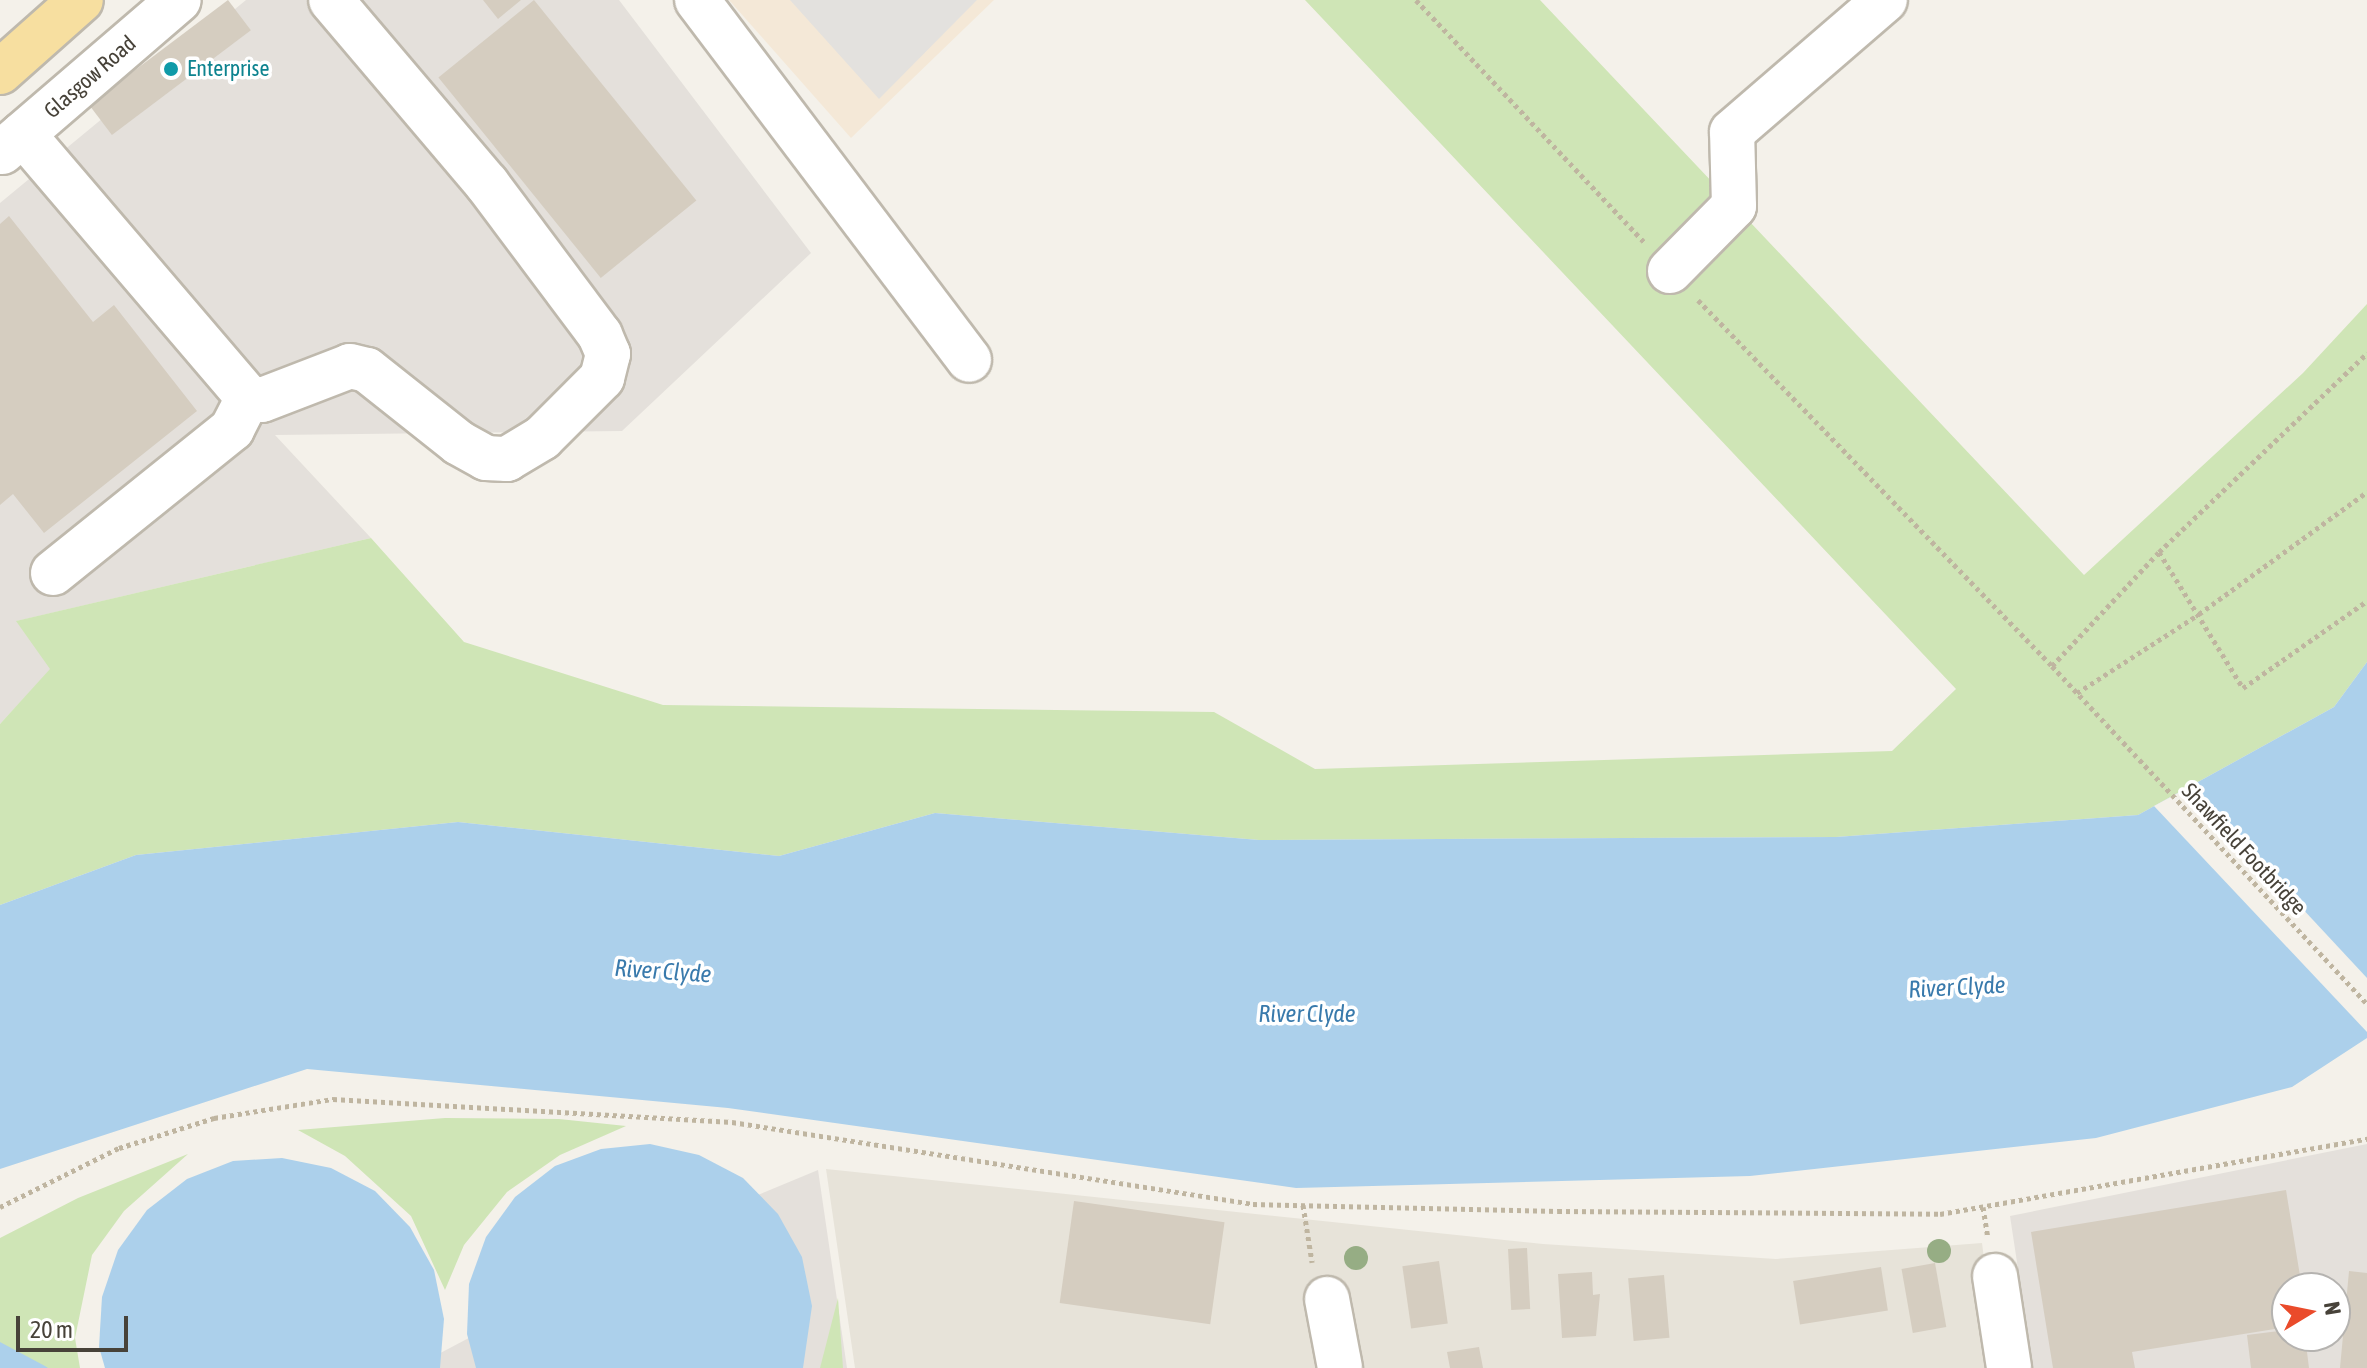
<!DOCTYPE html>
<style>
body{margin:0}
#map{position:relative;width:2367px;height:1368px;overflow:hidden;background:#f4f1ea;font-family:"Asap Condensed",sans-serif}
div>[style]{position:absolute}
.residential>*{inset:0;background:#e7e3d9}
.commercial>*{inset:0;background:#f4e8d7}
.industrial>*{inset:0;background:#e4e0db}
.green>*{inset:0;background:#cfe5b6}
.parking>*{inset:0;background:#e3e1de}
.water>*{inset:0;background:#acd0eb}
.pier>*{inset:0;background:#f4f1ea}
.building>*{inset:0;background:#d5cdc0;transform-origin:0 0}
.path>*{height:5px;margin-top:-2.5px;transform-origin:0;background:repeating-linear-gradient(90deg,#bfb5a0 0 4px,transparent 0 8px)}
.roads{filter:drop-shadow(2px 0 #bfb9ad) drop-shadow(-2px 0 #bfb9ad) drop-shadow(0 2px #bfb9ad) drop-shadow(0 -2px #bfb9ad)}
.minor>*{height:44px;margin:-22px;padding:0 22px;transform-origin:22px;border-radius:22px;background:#fff}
.major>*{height:44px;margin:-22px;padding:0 22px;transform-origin:22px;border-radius:22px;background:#f7dfa0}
.trees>*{width:24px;height:24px;margin:-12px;border-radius:50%;background:#96ad84}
.dots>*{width:22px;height:22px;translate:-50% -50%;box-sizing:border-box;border:4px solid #fff;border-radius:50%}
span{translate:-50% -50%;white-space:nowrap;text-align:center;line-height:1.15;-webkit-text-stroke:7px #fff;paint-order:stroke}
.culture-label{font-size:22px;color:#0d838f}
.left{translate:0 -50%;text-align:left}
.street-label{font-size:22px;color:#474239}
.water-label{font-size:24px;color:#397aac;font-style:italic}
.north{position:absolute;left:2271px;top:1272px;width:80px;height:80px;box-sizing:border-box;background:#fff;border:2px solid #b5b3b0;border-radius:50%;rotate:80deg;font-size:22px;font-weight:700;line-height:32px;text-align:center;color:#474239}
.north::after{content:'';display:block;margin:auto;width:28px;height:36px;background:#ea4b2b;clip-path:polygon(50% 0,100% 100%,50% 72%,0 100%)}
.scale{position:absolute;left:16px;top:1316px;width:112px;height:36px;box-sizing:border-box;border:4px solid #474239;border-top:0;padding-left:10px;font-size:24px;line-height:28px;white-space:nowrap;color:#474239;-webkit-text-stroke:6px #fff;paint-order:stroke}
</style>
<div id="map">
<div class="residential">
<div style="clip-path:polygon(826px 1169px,1543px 1244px,1776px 1259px,1982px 1243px,1998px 1368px,855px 1368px)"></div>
</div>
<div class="commercial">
<div style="clip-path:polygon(729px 0,994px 0,851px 138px)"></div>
</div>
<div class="industrial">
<div style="clip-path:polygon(246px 0,619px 0,811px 253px,622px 431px,275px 435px,371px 538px,17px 621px,51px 669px,0 724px,0 203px)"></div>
<div style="clip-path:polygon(evenodd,2367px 1144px,2367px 1368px,2033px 1368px,2010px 1216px,2367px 1144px,2287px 1288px,2335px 1288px,2335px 1336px,2287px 1336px,2287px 1288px)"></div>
<div style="clip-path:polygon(818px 1170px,847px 1368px,412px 1368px,669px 1232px)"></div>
</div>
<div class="green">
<div style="clip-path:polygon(1305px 0,1540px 0,2084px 575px,2303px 373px,2367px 304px,2367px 662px,2334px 707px,2138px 815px,1836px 837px,1259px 840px,935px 813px,779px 856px,458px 822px,136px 855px,0 905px,0 724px,50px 669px,16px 621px,371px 538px,464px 642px,663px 705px,1214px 712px,1315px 769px,1892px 751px,1956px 689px)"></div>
<div style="clip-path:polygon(445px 1118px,559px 1119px,626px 1126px,560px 1155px,507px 1192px,464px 1245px,445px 1290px,411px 1216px,345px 1156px,298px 1130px)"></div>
<div style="clip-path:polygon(188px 1154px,124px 1211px,92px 1255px,75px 1338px,80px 1368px,40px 1368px,0 1348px,0 1238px,78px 1198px)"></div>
<div style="clip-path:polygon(838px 1298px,843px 1368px,820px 1368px)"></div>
</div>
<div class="parking">
<div style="clip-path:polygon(790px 0,977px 0,879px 99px)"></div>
</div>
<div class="water">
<div style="clip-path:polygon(2367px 662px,2367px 1038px,2292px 1087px,2096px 1138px,1750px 1176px,1296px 1188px,728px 1108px,307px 1069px,0 1169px,0 905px,136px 855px,458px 822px,779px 856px,935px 813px,1259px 840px,1836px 837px,2138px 815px,2334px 707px)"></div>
<div style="clip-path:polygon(650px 1144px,699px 1155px,743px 1178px,778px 1214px,802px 1257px,812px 1306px,803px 1368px,476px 1368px,467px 1334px,469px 1284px,486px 1237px,515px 1197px,555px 1166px,601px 1149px)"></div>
<div style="clip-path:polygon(282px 1158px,331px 1168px,375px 1191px,410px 1227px,434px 1270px,444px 1319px,440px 1368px,105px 1368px,99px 1347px,102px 1297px,118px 1250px,147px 1210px,187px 1179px,233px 1161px)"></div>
<div style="clip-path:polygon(0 1342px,45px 1366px,48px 1368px,0 1368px)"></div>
</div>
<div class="pier">
<div style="clip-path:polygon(2189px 787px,2367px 978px,2367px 1032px,2154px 806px)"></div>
</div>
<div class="building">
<div style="left:228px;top:0;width:38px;height:174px;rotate:53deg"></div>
<div style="clip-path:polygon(483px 0,521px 0,498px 19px)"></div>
<div style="left:534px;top:0;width:258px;height:123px;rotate:51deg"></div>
<div style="clip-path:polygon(9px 216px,93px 322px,114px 305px,197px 411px,44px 533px,13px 494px,0 505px,0 224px)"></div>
<div style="clip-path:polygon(2286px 1190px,2302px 1288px,2287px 1288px,2287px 1327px,2132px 1352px,2135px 1368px,2053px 1368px,2031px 1232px)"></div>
<div style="left:1074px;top:1201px;width:152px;height:103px;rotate:8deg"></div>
<div style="left:1527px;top:1248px;width:61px;height:19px;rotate:87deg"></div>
<div style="left:1439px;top:1261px;width:63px;height:37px;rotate:82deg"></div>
<div style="left:1935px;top:1263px;width:65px;height:34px;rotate:80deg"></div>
<div style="left:1881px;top:1267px;width:44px;height:89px;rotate:81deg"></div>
<div style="clip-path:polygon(2349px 1271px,2367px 1273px,2367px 1368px,2340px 1368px)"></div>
<div style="clip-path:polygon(1592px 1272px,1593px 1295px,1600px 1294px,1596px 1336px,1562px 1338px,1558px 1274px)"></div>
<div style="left:1664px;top:1275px;width:63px;height:36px;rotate:85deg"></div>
<div style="clip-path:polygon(2287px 1330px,2287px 1336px,2305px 1336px,2309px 1368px,2251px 1368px,2247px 1335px)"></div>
<div style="clip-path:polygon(1479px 1347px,1483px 1368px,1450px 1368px,1447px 1352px)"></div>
</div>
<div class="path">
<div style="left:1416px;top:0;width:334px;rotate:46.7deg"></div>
<div style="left:1698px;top:300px;width:509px;rotate:45.95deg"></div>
<div style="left:2052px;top:666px;width:462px;rotate:47deg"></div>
<div style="left:2159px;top:552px;width:160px;rotate:58.3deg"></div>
<div style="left:2243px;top:688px;width:151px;rotate:-35.1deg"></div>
<div style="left:2052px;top:666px;width:156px;rotate:-46.8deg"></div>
<div style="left:2159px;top:552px;width:288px;rotate:-43.7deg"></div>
<div style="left:2077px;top:693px;width:145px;rotate:-32.9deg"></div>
<div style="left:2199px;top:614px;width:208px;rotate:-36deg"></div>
<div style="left:1303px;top:1205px;width:58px;rotate:81deg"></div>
<div style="left:0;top:1207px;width:133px;rotate:-26.4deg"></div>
<div style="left:119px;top:1148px;width:100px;rotate:-17.5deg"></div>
<div style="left:214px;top:1118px;width:121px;rotate:-9.1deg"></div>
<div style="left:333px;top:1099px;width:400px;rotate:3.3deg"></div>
<div style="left:732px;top:1122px;width:527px;rotate:8.94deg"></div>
<div style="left:1253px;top:1204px;width:305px;rotate:1.3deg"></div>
<div style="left:1558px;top:1211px;width:382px;rotate:0.4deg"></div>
<div style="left:1940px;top:1214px;width:434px;rotate:-10deg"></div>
<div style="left:1983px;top:1207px;width:31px;rotate:81deg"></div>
</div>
<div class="roads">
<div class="minor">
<div style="left:697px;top:0;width:451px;rotate:52.9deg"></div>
<div style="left:23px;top:134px;width:346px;rotate:49.5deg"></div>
<div style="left:248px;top:397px;width:14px;rotate:12deg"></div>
<div style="left:262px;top:400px;width:94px;rotate:-21.1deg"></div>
<div style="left:350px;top:366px;width:17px;rotate:13deg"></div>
<div style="left:367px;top:370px;width:117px;rotate:38.4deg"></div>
<div style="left:459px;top:443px;width:31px;rotate:29deg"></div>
<div style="left:486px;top:458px;width:21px;rotate:3deg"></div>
<div style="left:507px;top:459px;width:41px;rotate:-31deg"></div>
<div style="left:542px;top:438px;width:85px;rotate:-45deg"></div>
<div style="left:602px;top:378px;width:25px;rotate:-76deg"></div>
<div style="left:608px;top:354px;width:21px;rotate:-113deg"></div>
<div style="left:600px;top:335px;width:189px;rotate:-126.8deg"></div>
<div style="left:487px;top:184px;width:241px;rotate:-130.3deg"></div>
<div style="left:2px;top:152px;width:233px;rotate:-40.7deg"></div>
<div style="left:1670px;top:271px;width:91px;rotate:-45.4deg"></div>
<div style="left:1734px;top:206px;width:74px;rotate:-91.5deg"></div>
<div style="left:1732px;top:132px;width:202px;rotate:-40.8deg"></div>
<div style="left:53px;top:573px;width:230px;rotate:-38.8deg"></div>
<div style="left:232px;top:429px;width:36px;rotate:-63deg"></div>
<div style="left:1995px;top:1276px;width:93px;rotate:81.3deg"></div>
<div style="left:1327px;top:1299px;width:70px;rotate:79.3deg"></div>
</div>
<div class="major">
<div style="left:0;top:72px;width:108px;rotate:-41.6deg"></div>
</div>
</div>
<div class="trees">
<div style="left:1939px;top:1251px"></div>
<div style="left:1356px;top:1258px"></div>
</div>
<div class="dots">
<div style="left:171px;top:69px;background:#0f9aa8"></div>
</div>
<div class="culture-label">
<span class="left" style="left:187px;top:69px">Enterprise</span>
</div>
<div class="street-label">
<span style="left:90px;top:77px;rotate:-41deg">Glasgow Road</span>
<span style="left:2244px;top:849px;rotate:47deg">Shawfield Footbridge</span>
</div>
<div class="water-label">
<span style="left:663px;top:971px;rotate:4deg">River Clyde</span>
<span style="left:1957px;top:987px;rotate:-3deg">River Clyde</span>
<span style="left:1307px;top:1014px">River Clyde</span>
</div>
<div class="north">N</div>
<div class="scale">20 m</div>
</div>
